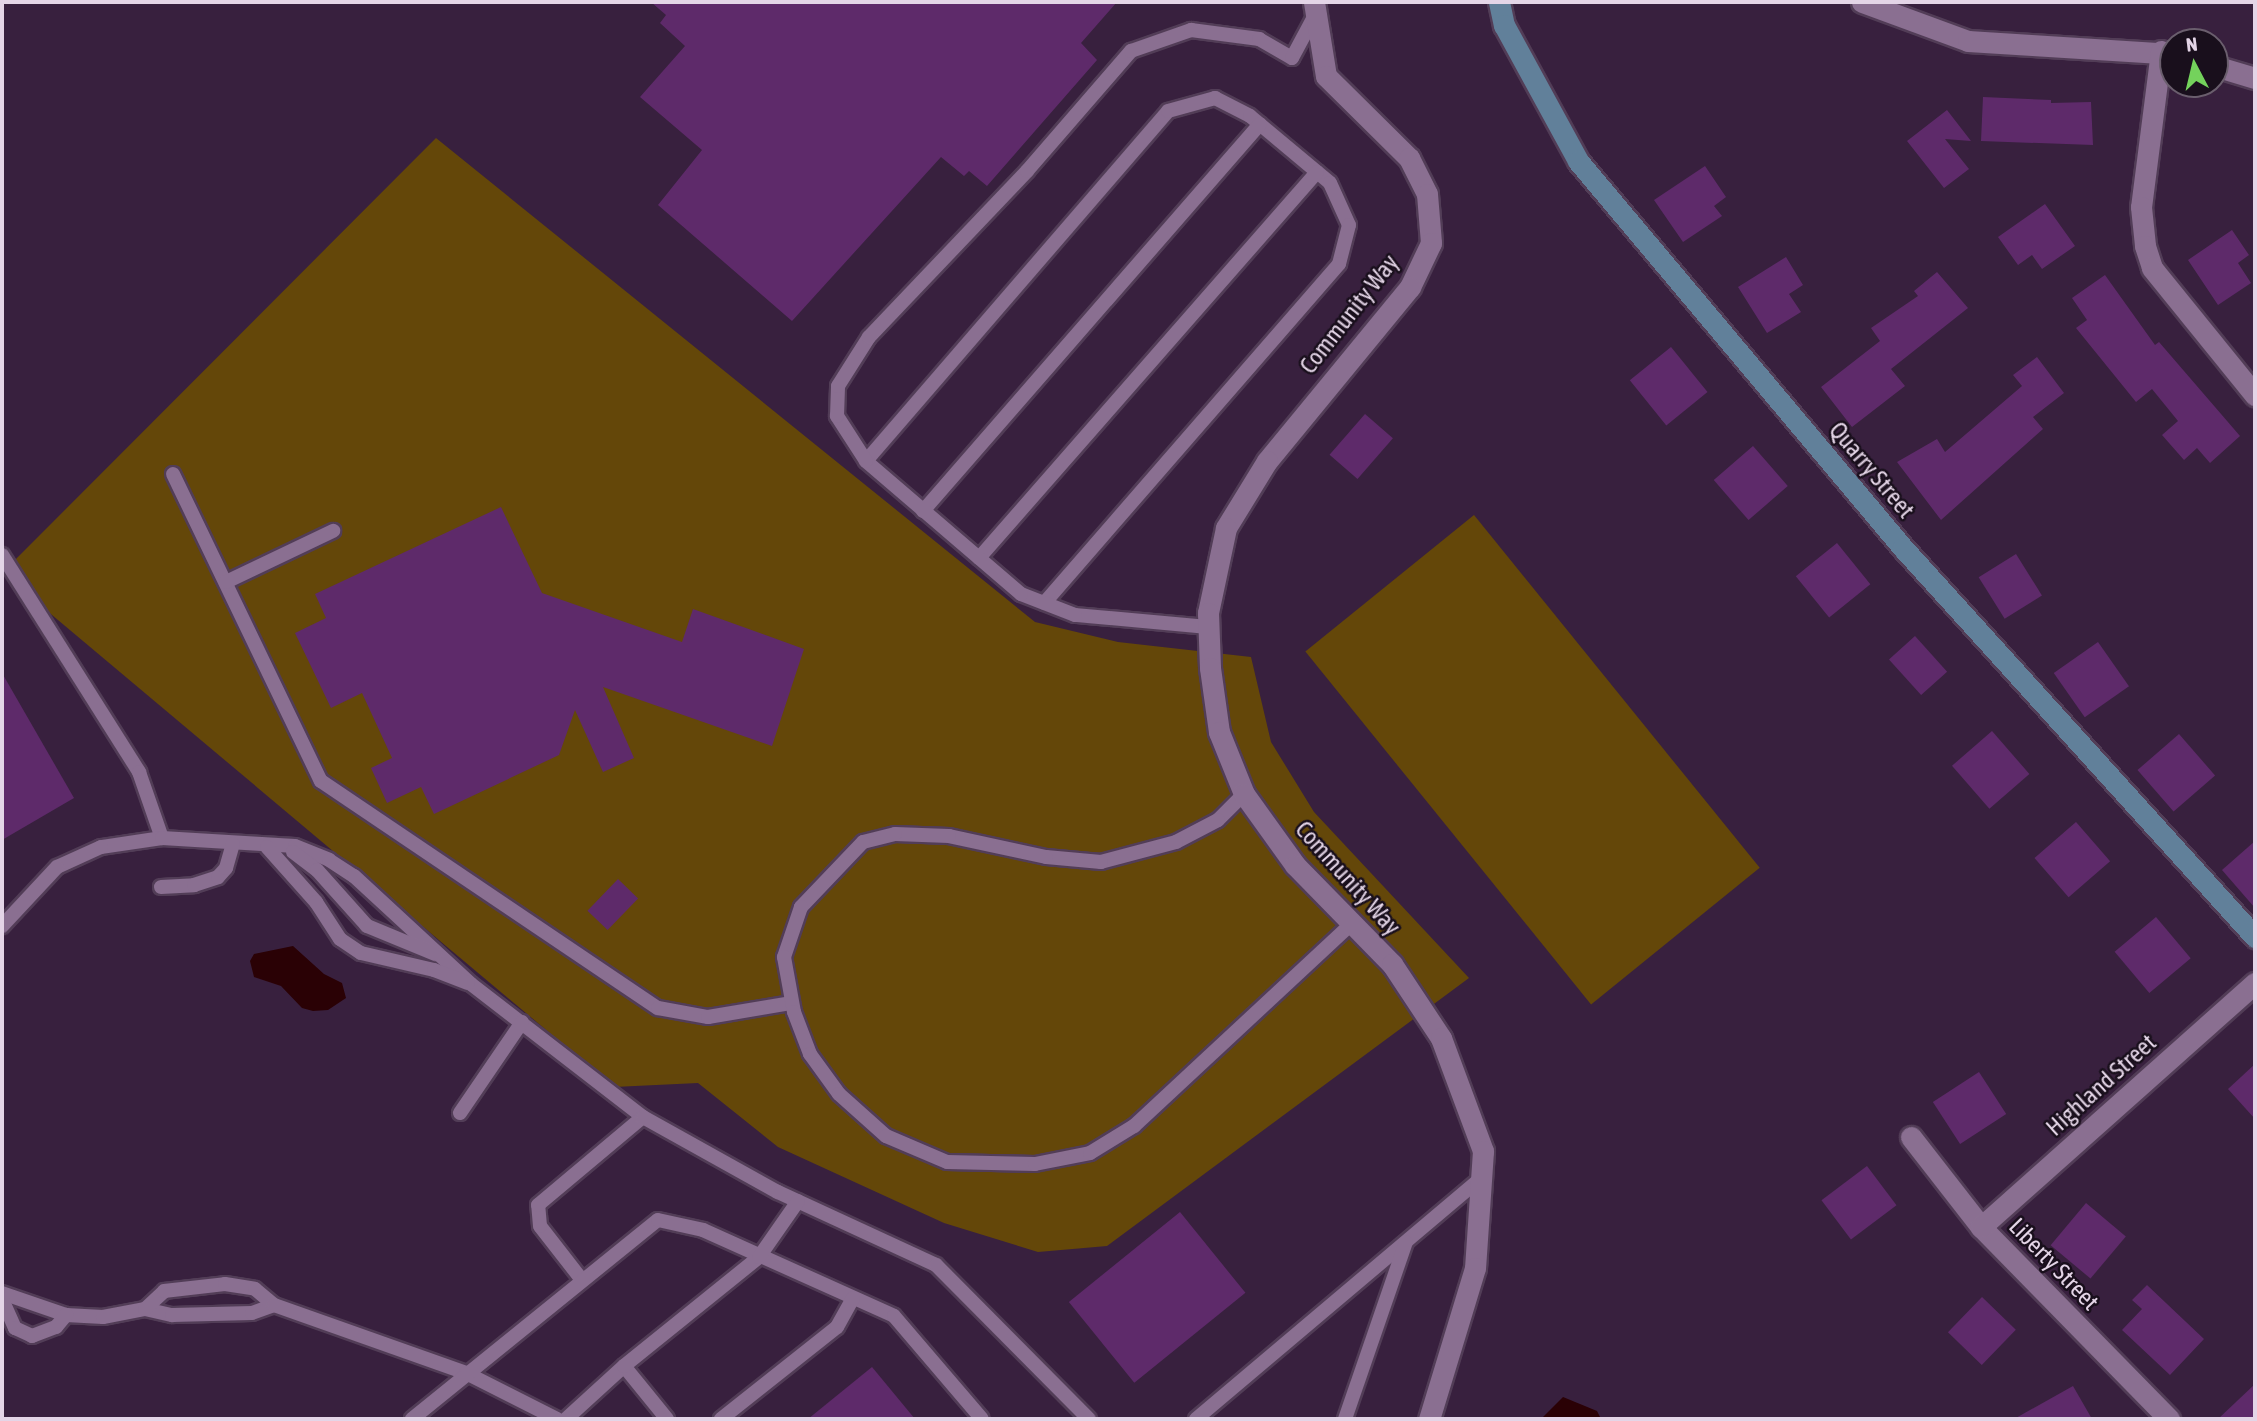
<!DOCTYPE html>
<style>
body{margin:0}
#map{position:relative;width:2257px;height:1421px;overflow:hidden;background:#38203e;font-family:"Asap Condensed",sans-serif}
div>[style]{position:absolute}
.green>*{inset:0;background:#644709;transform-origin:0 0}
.water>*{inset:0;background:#2a0105}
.building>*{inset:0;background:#5e2a6a;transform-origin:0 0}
.roads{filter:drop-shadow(2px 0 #523d57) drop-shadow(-2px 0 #523d57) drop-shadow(0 2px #523d57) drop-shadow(0 -2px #523d57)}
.lane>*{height:14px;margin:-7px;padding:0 7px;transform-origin:7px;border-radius:7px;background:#8a6f91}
.street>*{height:21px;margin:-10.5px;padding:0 10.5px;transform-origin:10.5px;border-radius:10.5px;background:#8a6f91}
.secondary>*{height:21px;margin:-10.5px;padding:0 10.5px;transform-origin:10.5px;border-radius:10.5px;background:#61809a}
span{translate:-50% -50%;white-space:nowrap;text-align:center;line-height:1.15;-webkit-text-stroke:5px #190f1c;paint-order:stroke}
.street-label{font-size:24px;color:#e4d5e7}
.frame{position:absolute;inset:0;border:4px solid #e4d5e7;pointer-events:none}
.north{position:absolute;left:2159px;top:28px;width:70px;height:70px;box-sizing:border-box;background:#190f1c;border:2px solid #6a5e6d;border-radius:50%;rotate:353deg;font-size:19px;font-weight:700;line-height:28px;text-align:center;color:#e4d5e7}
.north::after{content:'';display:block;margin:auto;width:24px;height:32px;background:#74d25c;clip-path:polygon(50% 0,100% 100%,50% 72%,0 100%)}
</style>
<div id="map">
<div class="green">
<div style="clip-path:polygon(436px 138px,1035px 622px,1118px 642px,1251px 657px,1271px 742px,1314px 812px,1469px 978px,1107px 1246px,1038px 1252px,944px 1223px,778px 1147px,698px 1083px,614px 1087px,2px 573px)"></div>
<div style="left:1474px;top:515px;width:454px;height:217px;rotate:51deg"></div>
</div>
<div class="water">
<div style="clip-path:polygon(293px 946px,324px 974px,342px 983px,346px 998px,328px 1010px,313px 1011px,302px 1008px,281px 986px,254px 977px,250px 961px,254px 954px)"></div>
<div style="clip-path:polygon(1563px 1397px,1597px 1411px,1601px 1419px,1541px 1419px)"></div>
</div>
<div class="building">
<div style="clip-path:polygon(651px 2px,1117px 2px,1081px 43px,1097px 60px,987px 186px,969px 171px,964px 176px,941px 157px,792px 321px,658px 205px,702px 150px,640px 97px,685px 46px,660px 23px,666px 15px)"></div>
<div style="clip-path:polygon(1983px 97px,2051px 100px,2051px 103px,2091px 102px,2093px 145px,1981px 141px)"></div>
<div style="clip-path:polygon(1947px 110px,1971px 141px,1945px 139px,1969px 169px,1944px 188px,1907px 141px)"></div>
<div style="clip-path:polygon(1705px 166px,1726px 197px,1714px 206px,1722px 216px,1683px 242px,1654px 200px)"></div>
<div style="clip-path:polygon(2045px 204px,2075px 246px,2042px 269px,2032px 255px,2018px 265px,1998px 237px)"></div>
<div style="clip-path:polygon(2232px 230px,2249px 255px,2238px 263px,2251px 283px,2218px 305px,2188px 260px)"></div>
<div style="clip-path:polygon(1786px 257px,1803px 285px,1789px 294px,1801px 312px,1767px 333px,1738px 287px)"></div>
<div style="clip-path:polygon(1937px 272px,1968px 308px,1891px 369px,1905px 386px,1852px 427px,1821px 387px,1880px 341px,1871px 328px,1918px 296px,1914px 291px)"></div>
<div style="clip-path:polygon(2105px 275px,2155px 345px,2159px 342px,2240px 436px,2210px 463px,2197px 448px,2184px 460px,2162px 435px,2178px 421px,2152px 389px,2136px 402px,2076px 328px,2087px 320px,2072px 298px)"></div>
<div style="left:1671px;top:347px;width:58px;height:53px;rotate:51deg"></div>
<div style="clip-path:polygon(2037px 357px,2064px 393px,2033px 417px,2043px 429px,1941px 520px,1897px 462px,1937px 439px,1945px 452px,2022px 386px,2013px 375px)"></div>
<div style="left:1365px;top:414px;width:37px;height:54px;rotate:41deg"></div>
<div style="left:1753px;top:446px;width:53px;height:52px;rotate:49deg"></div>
<div style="clip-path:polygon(501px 507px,542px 593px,682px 642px,693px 609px,804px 649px,772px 746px,603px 687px,634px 758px,603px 772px,575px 710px,559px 755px,434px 814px,421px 787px,387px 803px,371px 768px,392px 758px,362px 693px,331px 708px,295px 633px,326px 618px,315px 594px)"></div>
<div style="left:1837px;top:543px;width:53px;height:53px;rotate:51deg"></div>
<div style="left:2016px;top:554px;width:49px;height:44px;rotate:58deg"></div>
<div style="left:1915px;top:636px;width:48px;height:35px;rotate:48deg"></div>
<div style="left:2098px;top:642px;width:54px;height:54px;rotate:55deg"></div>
<div style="clip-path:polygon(2px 673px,74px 798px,2px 840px)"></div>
<div style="left:1992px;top:731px;width:57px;height:53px;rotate:49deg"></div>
<div style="left:2179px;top:734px;width:55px;height:55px;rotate:49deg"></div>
<div style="left:2076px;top:822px;width:52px;height:55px;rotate:49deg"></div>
<div style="clip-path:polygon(2255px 841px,2255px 908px,2222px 870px)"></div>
<div style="left:618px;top:879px;width:28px;height:44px;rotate:44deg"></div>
<div style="left:2156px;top:917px;width:54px;height:54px;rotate:50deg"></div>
<div style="clip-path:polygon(2255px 1064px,2255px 1119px,2228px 1089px)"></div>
<div style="left:1979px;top:1072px;width:50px;height:55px;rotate:57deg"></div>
<div style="left:1867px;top:1166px;width:49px;height:57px;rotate:53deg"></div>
<div style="left:2086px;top:1203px;width:52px;height:55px;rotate:40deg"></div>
<div style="left:1180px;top:1212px;width:104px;height:143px;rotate:51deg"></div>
<div style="clip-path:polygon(2147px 1285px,2204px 1339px,2170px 1375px,2122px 1330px,2142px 1309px,2132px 1300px)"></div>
<div style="left:1982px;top:1297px;width:47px;height:49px;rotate:44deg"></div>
<div style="clip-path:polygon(872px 1367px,915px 1419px,808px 1419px)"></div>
<div style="clip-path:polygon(2255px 1384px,2255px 1419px,2218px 1419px)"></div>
<div style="clip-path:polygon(2073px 1386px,2092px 1419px,2014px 1419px)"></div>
</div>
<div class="roads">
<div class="lane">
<div style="left:866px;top:461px;width:462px;rotate:-49.2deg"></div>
<div style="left:1168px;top:111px;width:49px;rotate:-15.5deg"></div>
<div style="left:1215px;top:98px;width:39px;rotate:27deg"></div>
<div style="left:1250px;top:116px;width:104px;rotate:39.9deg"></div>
<div style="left:1330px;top:183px;width:46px;rotate:65.7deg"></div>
<div style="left:1349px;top:225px;width:40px;rotate:104.4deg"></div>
<div style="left:1339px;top:264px;width:449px;rotate:131deg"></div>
<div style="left:173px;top:474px;width:341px;rotate:64.3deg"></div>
<div style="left:321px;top:781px;width:406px;rotate:34deg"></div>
<div style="left:658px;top:1008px;width:51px;rotate:10.2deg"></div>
<div style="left:708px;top:1017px;width:85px;rotate:-9.5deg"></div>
<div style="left:923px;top:511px;width:513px;rotate:-48.95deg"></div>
<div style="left:2px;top:555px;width:257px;rotate:57.7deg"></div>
<div style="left:139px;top:772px;width:70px;rotate:70.8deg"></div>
<div style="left:162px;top:838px;width:62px;rotate:171.6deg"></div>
<div style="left:101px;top:847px;width:48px;rotate:155.6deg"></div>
<div style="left:57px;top:867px;width:81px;rotate:133deg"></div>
<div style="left:979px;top:558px;width:513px;rotate:-48.79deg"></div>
<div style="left:226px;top:582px;width:119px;rotate:-25.5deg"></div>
<div style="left:1208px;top:627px;width:134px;rotate:-174.8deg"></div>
<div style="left:1075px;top:615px;width:58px;rotate:-158.7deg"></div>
<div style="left:1021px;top:594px;width:204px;rotate:-139.4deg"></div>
<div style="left:866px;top:461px;width:54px;rotate:-122.8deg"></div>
<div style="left:837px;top:416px;width:30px;rotate:-88deg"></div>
<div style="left:838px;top:386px;width:58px;rotate:-57.7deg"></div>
<div style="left:869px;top:337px;width:229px;rotate:-46.4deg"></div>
<div style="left:1027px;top:171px;width:159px;rotate:-49.1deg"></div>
<div style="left:1131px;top:51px;width:64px;rotate:-19.3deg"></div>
<div style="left:1191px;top:30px;width:69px;rotate:7.5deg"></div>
<div style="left:1259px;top:39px;width:38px;rotate:30deg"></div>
<div style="left:1292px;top:58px;width:47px;rotate:-61.8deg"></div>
<div style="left:1244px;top:794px;width:37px;rotate:135deg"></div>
<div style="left:1218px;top:820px;width:47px;rotate:152.4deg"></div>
<div style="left:1176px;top:842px;width:78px;rotate:165.1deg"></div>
<div style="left:1101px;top:862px;width:55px;rotate:-174.8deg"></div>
<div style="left:1046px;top:857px;width:99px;rotate:-167.8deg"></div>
<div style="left:949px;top:836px;width:54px;rotate:-177.9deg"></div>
<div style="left:895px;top:834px;width:33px;rotate:166deg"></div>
<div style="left:863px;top:842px;width:90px;rotate:133.6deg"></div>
<div style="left:801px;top:907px;width:53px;rotate:108.8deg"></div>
<div style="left:784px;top:957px;width:56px;rotate:79.7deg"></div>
<div style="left:794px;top:1012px;width:45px;rotate:69.1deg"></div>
<div style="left:810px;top:1054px;width:49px;rotate:54.1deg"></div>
<div style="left:839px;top:1094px;width:63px;rotate:41.8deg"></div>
<div style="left:886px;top:1136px;width:66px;rotate:23.1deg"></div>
<div style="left:947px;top:1162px;width:88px;rotate:1.3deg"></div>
<div style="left:1035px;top:1164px;width:56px;rotate:-11.3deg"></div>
<div style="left:1090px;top:1153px;width:52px;rotate:-31.5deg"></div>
<div style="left:1134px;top:1126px;width:296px;rotate:-42.9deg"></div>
<div style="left:162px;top:838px;width:133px;rotate:3.4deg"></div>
<div style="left:295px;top:846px;width:37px;rotate:22deg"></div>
<div style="left:329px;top:860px;width:30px;rotate:33deg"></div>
<div style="left:354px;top:876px;width:159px;rotate:42.7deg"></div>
<div style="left:471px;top:984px;width:217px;rotate:37.7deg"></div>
<div style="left:267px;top:847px;width:74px;rotate:48.3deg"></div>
<div style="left:316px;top:902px;width:44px;rotate:57deg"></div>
<div style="left:340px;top:939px;width:25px;rotate:34deg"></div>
<div style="left:361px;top:953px;width:75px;rotate:13.1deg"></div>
<div style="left:434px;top:970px;width:36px;rotate:21deg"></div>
<div style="left:293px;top:852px;width:30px;rotate:37deg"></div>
<div style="left:317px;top:870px;width:75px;rotate:48.2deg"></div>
<div style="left:367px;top:926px;width:74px;rotate:22.4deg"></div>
<div style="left:161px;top:887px;width:33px;rotate:-3deg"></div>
<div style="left:194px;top:885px;width:25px;rotate:-18deg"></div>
<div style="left:218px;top:877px;width:12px;rotate:-48deg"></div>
<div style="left:226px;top:868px;width:25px;rotate:-74deg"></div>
<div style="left:460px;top:1113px;width:110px;rotate:-55.7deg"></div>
<div style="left:582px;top:1280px;width:68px;rotate:-127.9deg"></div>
<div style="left:540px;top:1226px;width:21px;rotate:-95deg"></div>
<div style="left:538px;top:1205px;width:137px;rotate:-40deg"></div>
<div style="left:643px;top:1117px;width:154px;rotate:29.1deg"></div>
<div style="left:778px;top:1192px;width:174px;rotate:24.8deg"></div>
<div style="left:936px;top:1265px;width:217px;rotate:45.2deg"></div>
<div style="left:2px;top:1293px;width:68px;rotate:19deg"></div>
<div style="left:66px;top:1315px;width:37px;rotate:3deg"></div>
<div style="left:103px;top:1317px;width:43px;rotate:-10.8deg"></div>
<div style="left:145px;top:1309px;width:28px;rotate:13deg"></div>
<div style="left:172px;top:1315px;width:80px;rotate:-1.4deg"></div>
<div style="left:252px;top:1313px;width:23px;rotate:-20deg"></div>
<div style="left:2px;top:1299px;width:32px;rotate:66deg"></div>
<div style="left:15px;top:1328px;width:19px;rotate:25deg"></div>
<div style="left:32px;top:1336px;width:26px;rotate:-21deg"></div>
<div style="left:56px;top:1327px;width:16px;rotate:-50deg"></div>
<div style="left:145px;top:1309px;width:26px;rotate:-43deg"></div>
<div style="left:164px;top:1291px;width:61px;rotate:-6.5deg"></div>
<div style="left:225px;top:1284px;width:30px;rotate:9deg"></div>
<div style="left:255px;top:1289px;width:25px;rotate:40deg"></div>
<div style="left:274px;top:1305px;width:204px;rotate:19.5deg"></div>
<div style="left:466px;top:1373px;width:102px;rotate:26.8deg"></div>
<div style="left:412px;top:1419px;width:316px;rotate:-39deg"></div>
<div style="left:658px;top:1220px;width:46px;rotate:12.5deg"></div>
<div style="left:703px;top:1230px;width:209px;rotate:24.2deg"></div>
<div style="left:894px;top:1316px;width:135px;rotate:49.5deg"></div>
<div style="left:566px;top:1419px;width:79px;rotate:-42.4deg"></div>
<div style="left:667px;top:1419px;width:68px;rotate:-129.1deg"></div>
<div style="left:624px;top:1366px;width:174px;rotate:-38.9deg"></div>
<div style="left:759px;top:1257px;width:68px;rotate:-55.1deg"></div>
<div style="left:721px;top:1419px;width:148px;rotate:-38.4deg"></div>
<div style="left:837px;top:1327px;width:33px;rotate:-61deg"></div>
<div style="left:1196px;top:1419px;width:373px;rotate:-40.2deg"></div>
<div style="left:1345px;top:1419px;width:187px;rotate:-71deg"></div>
</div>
<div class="street">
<div style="left:1314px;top:2px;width:75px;rotate:80.8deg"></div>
<div style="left:1326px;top:76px;width:117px;rotate:44.7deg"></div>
<div style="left:1409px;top:158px;width:40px;rotate:63.4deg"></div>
<div style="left:1427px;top:194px;width:49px;rotate:85.3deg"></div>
<div style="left:1431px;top:243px;width:49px;rotate:115.5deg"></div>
<div style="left:1410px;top:287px;width:225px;rotate:129.4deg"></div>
<div style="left:1267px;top:461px;width:79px;rotate:121.5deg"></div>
<div style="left:1226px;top:528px;width:87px;rotate:102deg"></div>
<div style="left:1208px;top:613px;width:55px;rotate:87.9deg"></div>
<div style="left:1210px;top:668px;width:65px;rotate:82deg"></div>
<div style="left:1219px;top:732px;width:67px;rotate:68deg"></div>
<div style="left:1244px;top:794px;width:87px;rotate:54.3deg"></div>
<div style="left:1295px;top:865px;width:139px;rotate:45.6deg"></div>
<div style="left:1392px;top:964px;width:89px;rotate:56.5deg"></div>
<div style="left:1441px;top:1038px;width:121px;rotate:69.6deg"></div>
<div style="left:1483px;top:1151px;width:117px;rotate:93.9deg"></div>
<div style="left:1475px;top:1268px;width:158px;rotate:106.9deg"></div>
<div style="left:1862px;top:2px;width:113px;rotate:20.2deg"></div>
<div style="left:1968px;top:41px;width:205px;rotate:3.6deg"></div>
<div style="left:2161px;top:51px;width:157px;rotate:97.3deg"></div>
<div style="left:2141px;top:207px;width:39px;rotate:84deg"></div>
<div style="left:2145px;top:246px;width:23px;rotate:72deg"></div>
<div style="left:2152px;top:268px;width:164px;rotate:51deg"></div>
<div style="left:2215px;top:66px;width:42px;rotate:16.7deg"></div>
<div style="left:1911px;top:1137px;width:114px;rotate:52.1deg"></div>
<div style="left:1981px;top:1227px;width:269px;rotate:45.6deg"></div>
<div style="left:1981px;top:1227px;width:367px;rotate:-41.7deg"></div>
</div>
<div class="secondary">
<div style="left:1499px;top:2px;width:24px;rotate:78deg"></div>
<div style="left:1504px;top:25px;width:155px;rotate:61.4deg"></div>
<div style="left:1578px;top:161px;width:505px;rotate:49.98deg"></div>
<div style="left:1903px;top:548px;width:525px;rotate:47.86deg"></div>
</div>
</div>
<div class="street-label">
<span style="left:1349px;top:314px;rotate:-52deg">Community Way</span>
<span style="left:1872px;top:470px;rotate:50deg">Quarry Street</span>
<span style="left:1348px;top:878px;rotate:48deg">Community Way</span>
<span style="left:2101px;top:1085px;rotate:-42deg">Highland Street</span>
<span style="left:2054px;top:1264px;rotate:46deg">Liberty Street</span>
</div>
<div class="frame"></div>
<div class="north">N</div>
</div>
